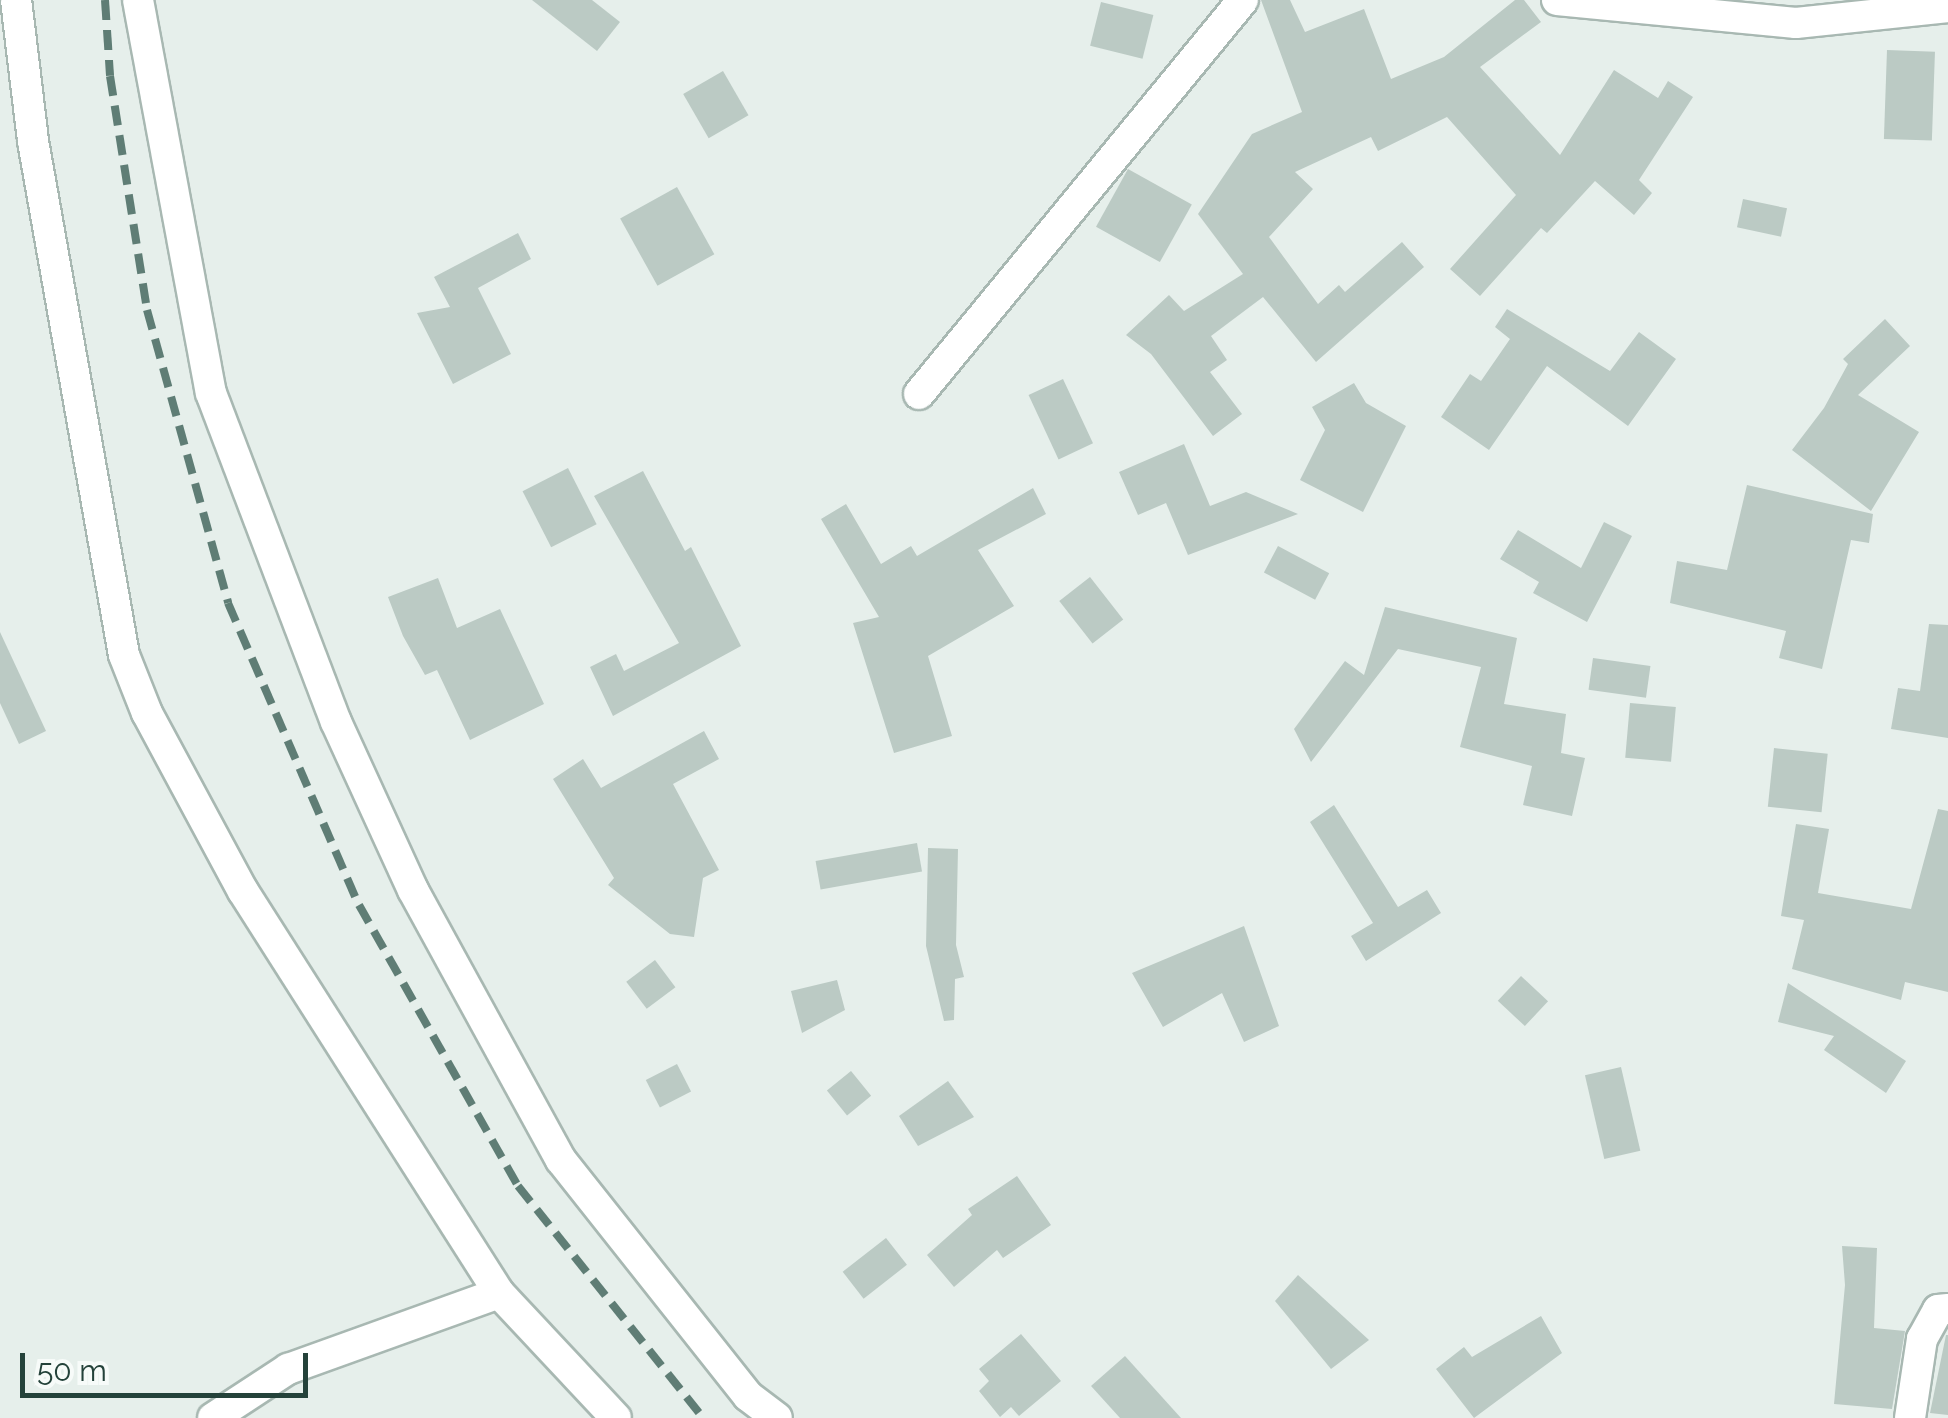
<!DOCTYPE html>
<style>
body{margin:0}
#map{position:relative;width:1948px;height:1418px;overflow:hidden;background:#e6efeb;font-family:Raleway,sans-serif}
div>[style]{position:absolute}
.building>*{inset:0;background:#bbcac4;transform-origin:0 0}
.roads{filter:drop-shadow(2px 0 #a8b8b2) drop-shadow(-2px 0 #a8b8b2) drop-shadow(0 2px #a8b8b2) drop-shadow(0 -2px #a8b8b2)}
.minor>*{height:30px;margin:-15px;padding:0 15px;transform-origin:15px;border-radius:15px;background:#fff}
.rail>*{height:8px;margin-top:-4px;transform-origin:0;background:repeating-linear-gradient(90deg,#5f7d75 0 20px,transparent 0 30px)}
span{translate:-50% -50%;white-space:nowrap;text-align:center;line-height:1.15;-webkit-text-stroke:8px #f7fbf9;paint-order:stroke}
.scale{position:absolute;left:20px;top:1353px;width:288px;height:45px;box-sizing:border-box;border:5px solid #24423a;border-top:0;padding-left:12px;font-size:30px;line-height:35px;white-space:nowrap;color:#24423a;-webkit-text-stroke:8px #f7fbf9;paint-order:stroke}
</style>
<div id="map">
<div class="building">
<div style="clip-path:polygon(532px 0,592px 0,620px 22px,597px 51px)"></div>
<div style="clip-path:polygon(1261px 0,1290px 0,1305px 32px,1364px 9px,1391px 79px,1444px 57px,1515px 0,1524px 0,1541px 22px,1480px 67px,1560px 155px,1614px 70px,1658px 98px,1668px 81px,1693px 97px,1639px 180px,1652px 193px,1634px 215px,1595px 181px,1547px 233px,1541px 228px,1480px 296px,1450px 269px,1516px 195px,1447px 117px,1378px 151px,1371px 137px,1295px 172px,1313px 189px,1269px 237px,1318px 304px,1339px 285px,1345px 292px,1402px 242px,1424px 267px,1316px 362px,1263px 297px,1211px 336px,1227px 360px,1210px 372px,1242px 414px,1213px 436px,1151px 354px,1126px 335px,1169px 295px,1184px 311px,1243px 274px,1198px 214px,1252px 134px,1302px 112px)"></div>
<div style="left:1101px;top:2px;width:54px;height:45px;rotate:14deg"></div>
<div style="left:1887px;top:50px;width:48px;height:89px;rotate:2deg"></div>
<div style="left:723px;top:71px;width:51px;height:46px;rotate:60deg"></div>
<div style="left:1128px;top:169px;width:73px;height:66px;rotate:29deg"></div>
<div style="left:677px;top:187px;width:77px;height:65px;rotate:61deg"></div>
<div style="left:1743px;top:199px;width:45px;height:29px;rotate:12deg"></div>
<div style="clip-path:polygon(518px 233px,531px 259px,478px 288px,511px 354px,453px 384px,417px 313px,450px 307px,434px 277px)"></div>
<div style="clip-path:polygon(1507px 309px,1610px 371px,1639px 332px,1676px 359px,1628px 426px,1547px 366px,1489px 450px,1441px 417px,1470px 374px,1481px 381px,1510px 339px,1495px 327px)"></div>
<div style="clip-path:polygon(1885px 319px,1910px 346px,1858px 395px,1919px 432px,1871px 511px,1792px 450px,1824px 408px,1848px 364px,1843px 359px)"></div>
<div style="left:1063px;top:379px;width:71px;height:38px;rotate:65deg"></div>
<div style="clip-path:polygon(1354px 383px,1366px 403px,1406px 426px,1363px 512px,1300px 480px,1325px 430px,1312px 407px)"></div>
<div style="clip-path:polygon(1184px 444px,1210px 506px,1246px 492px,1298px 514px,1188px 555px,1166px 503px,1138px 515px,1119px 472px)"></div>
<div style="left:568px;top:468px;width:63px;height:51px;rotate:63deg"></div>
<div style="clip-path:polygon(643px 471px,685px 551px,691px 547px,741px 646px,613px 716px,590px 667px,616px 654px,624px 671px,679px 643px,594px 496px)"></div>
<div style="clip-path:polygon(1747px 485px,1873px 514px,1869px 543px,1851px 540px,1822px 669px,1779px 658px,1786px 631px,1670px 603px,1677px 561px,1727px 570px)"></div>
<div style="clip-path:polygon(1033px 488px,1046px 514px,978px 550px,1014px 606px,928px 656px,952px 736px,894px 753px,853px 623px,879px 617px,821px 519px,846px 504px,881px 564px,911px 546px,917px 556px)"></div>
<div style="clip-path:polygon(1604px 522px,1632px 536px,1587px 622px,1533px 593px,1539px 582px,1500px 559px,1518px 530px,1581px 568px)"></div>
<div style="left:1278px;top:546px;width:58px;height:30px;rotate:28deg"></div>
<div style="left:1090px;top:577px;width:54px;height:39px;rotate:52deg"></div>
<div style="clip-path:polygon(438px 578px,457px 628px,500px 609px,544px 704px,470px 740px,437px 670px,425px 675px,403px 636px,388px 597px)"></div>
<div style="clip-path:polygon(1385px 607px,1517px 638px,1504px 704px,1566px 714px,1561px 753px,1585px 758px,1572px 816px,1523px 805px,1532px 766px,1460px 747px,1481px 667px,1398px 649px,1311px 762px,1294px 729px,1345px 661px,1364px 675px)"></div>
<div style="clip-path:polygon(1929px 624px,1948px 625px,1948px 738px,1891px 729px,1898px 688px,1920px 691px)"></div>
<div style="clip-path:polygon(0 632px,46px 731px,19px 744px,0 703px)"></div>
<div style="left:1593px;top:658px;width:58px;height:32px;rotate:8deg"></div>
<div style="left:1630px;top:703px;width:46px;height:55px;rotate:5deg"></div>
<div style="clip-path:polygon(704px 731px,719px 759px,673px 784px,719px 870px,703px 878px,694px 937px,670px 934px,608px 885px,614px 878px,553px 779px,583px 759px,601px 788px)"></div>
<div style="left:1774px;top:748px;width:54px;height:59px;rotate:6deg"></div>
<div style="clip-path:polygon(1334px 805px,1398px 907px,1427px 890px,1441px 913px,1366px 961px,1351px 936px,1373px 923px,1310px 822px)"></div>
<div style="clip-path:polygon(1938px 809px,1948px 811px,1948px 992px,1905px 982px,1901px 1000px,1792px 969px,1804px 920px,1781px 916px,1796px 824px,1829px 829px,1818px 893px,1911px 909px)"></div>
<div style="left:917px;top:843px;width:29px;height:103px;rotate:80deg"></div>
<div style="clip-path:polygon(928px 848px,958px 849px,956px 945px,964px 977px,955px 979px,954px 1020px,944px 1021px,926px 946px)"></div>
<div style="clip-path:polygon(1244px 926px,1279px 1026px,1244px 1042px,1222px 993px,1163px 1027px,1132px 973px)"></div>
<div style="left:655px;top:960px;width:34px;height:36px;rotate:53deg"></div>
<div style="left:1521px;top:976px;width:37px;height:34px;rotate:43deg"></div>
<div style="clip-path:polygon(837px 980px,845px 1010px,802px 1033px,791px 991px)"></div>
<div style="clip-path:polygon(1788px 983px,1906px 1061px,1886px 1093px,1824px 1050px,1834px 1036px,1778px 1022px)"></div>
<div style="left:677px;top:1064px;width:31px;height:35px;rotate:63deg"></div>
<div style="left:1621px;top:1067px;width:86px;height:37px;rotate:77deg"></div>
<div style="left:851px;top:1071px;width:32px;height:31px;rotate:51deg"></div>
<div style="clip-path:polygon(948px 1081px,974px 1117px,918px 1146px,899px 1116px)"></div>
<div style="clip-path:polygon(1017px 1176px,1051px 1225px,1003px 1258px,997px 1250px,954px 1287px,927px 1255px,972px 1215px,968px 1209px)"></div>
<div style="left:886px;top:1238px;width:34px;height:55px;rotate:52deg"></div>
<div style="clip-path:polygon(1842px 1246px,1877px 1248px,1874px 1328px,1905px 1331px,1892px 1409px,1834px 1404px,1845px 1285px)"></div>
<div style="clip-path:polygon(1298px 1275px,1369px 1340px,1331px 1369px,1275px 1301px)"></div>
<div style="clip-path:polygon(1541px 1316px,1562px 1353px,1474px 1418px,1436px 1369px,1464px 1347px,1472px 1357px)"></div>
<div style="clip-path:polygon(1021px 1334px,1061px 1381px,1019px 1416px,1011px 1407px,1000px 1417px,979px 1391px,989px 1381px,979px 1369px)"></div>
<div style="clip-path:polygon(1946px 1335px,1948px 1335px,1948px 1415px,1930px 1413px)"></div>
<div style="clip-path:polygon(1125px 1356px,1181px 1418px,1120px 1418px,1091px 1386px)"></div>
</div>
<div class="roads">
<div class="minor">
<div style="left:16px;top:0;width:142px;rotate:83.1deg"></div>
<div style="left:33px;top:141px;width:522px;rotate:79.96deg"></div>
<div style="left:124px;top:655px;width:62px;rotate:68.4deg"></div>
<div style="left:147px;top:713px;width:202px;rotate:61.7deg"></div>
<div style="left:243px;top:891px;width:477px;rotate:57.5deg"></div>
<div style="left:499px;top:1293px;width:171px;rotate:46.9deg"></div>
<div style="left:138px;top:0;width:400px;rotate:79.5deg"></div>
<div style="left:211px;top:393px;width:352px;rotate:69.2deg"></div>
<div style="left:336px;top:722px;width:185px;rotate:65.4deg"></div>
<div style="left:413px;top:890px;width:308px;rotate:61.3deg"></div>
<div style="left:561px;top:1160px;width:301px;rotate:51.6deg"></div>
<div style="left:748px;top:1396px;width:36px;rotate:37deg"></div>
<div style="left:1557px;top:0;width:240px;rotate:5.5deg"></div>
<div style="left:1796px;top:23px;width:153px;rotate:-6deg"></div>
<div style="left:919px;top:394px;width:510px;rotate:-50.57deg"></div>
<div style="left:213px;top:1418px;width:90px;rotate:-33.2deg"></div>
<div style="left:288px;top:1369px;width:224px;rotate:-19.8deg"></div>
<div style="left:1910px;top:1418px;width:80px;rotate:-81.4deg"></div>
<div style="left:1922px;top:1339px;width:33px;rotate:-61deg"></div>
<div style="left:1938px;top:1310px;width:10px;rotate:-6deg"></div>
</div>
</div>
<div class="rail">
<div style="left:105px;top:0;width:76px;rotate:86.2deg"></div>
<div style="left:110px;top:76px;width:237px;rotate:81deg"></div>
<div style="left:147px;top:310px;width:304px;rotate:74.5deg"></div>
<div style="left:228px;top:603px;width:329px;rotate:66.6deg"></div>
<div style="left:359px;top:905px;width:323px;rotate:60.5deg"></div>
<div style="left:518px;top:1186px;width:297px;rotate:51.4deg"></div>
</div>
<div class="scale">50 m</div>
</div>
